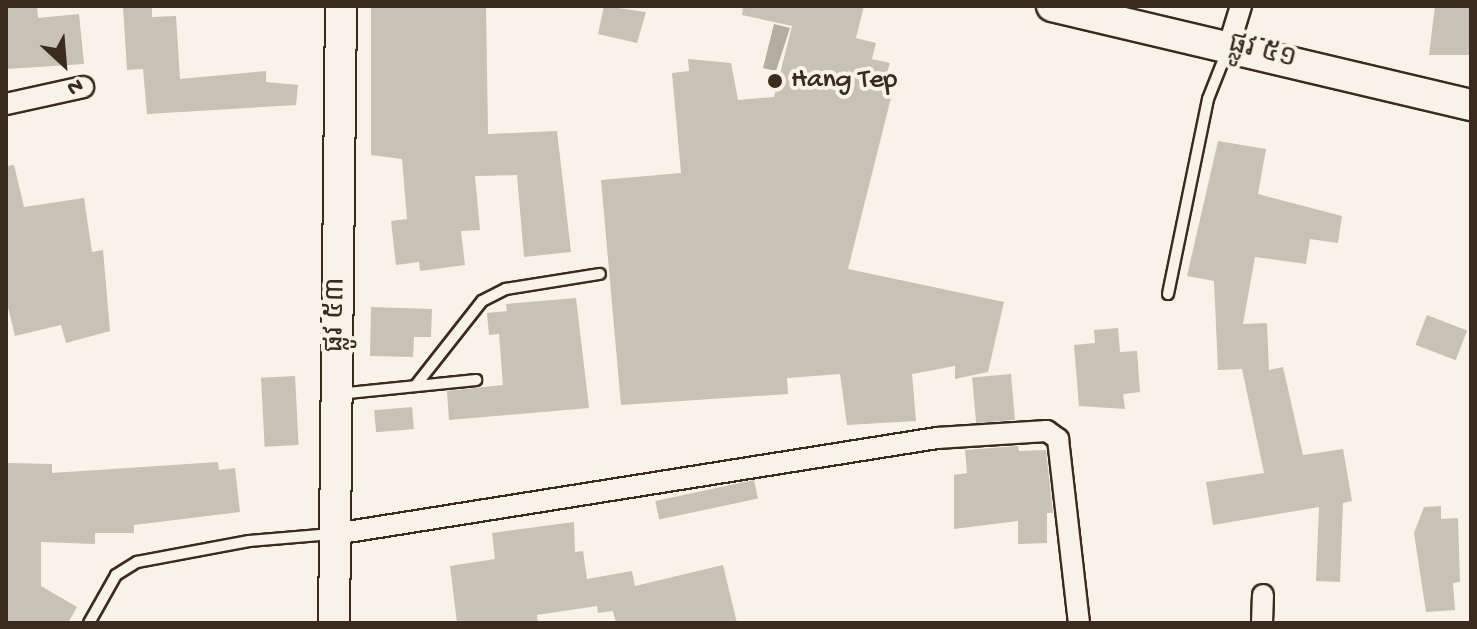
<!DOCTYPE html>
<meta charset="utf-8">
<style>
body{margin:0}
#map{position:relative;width:1477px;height:629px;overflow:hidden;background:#f7f3e8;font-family:"Gochi Hand","Noto Sans Khmer",sans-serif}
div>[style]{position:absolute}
.water>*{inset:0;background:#b4aca0}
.building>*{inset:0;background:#c8c1b6;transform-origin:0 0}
.roads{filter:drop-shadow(2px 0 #3b2a1e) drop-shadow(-2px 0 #3b2a1e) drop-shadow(0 2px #3b2a1e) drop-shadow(0 -2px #3b2a1e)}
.lane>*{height:10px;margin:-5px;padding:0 5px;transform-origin:5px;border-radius:5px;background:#f7f3e8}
.street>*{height:20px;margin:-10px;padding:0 10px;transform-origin:10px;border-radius:10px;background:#f7f3e8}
.secondary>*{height:30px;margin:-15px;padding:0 15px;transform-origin:15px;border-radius:15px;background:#f7f3e8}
.dots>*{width:22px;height:22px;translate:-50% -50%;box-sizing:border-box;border:4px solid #f7f3e8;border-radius:50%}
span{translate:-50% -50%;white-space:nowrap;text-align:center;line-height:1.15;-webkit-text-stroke:8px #f7f3e8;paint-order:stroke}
.street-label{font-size:28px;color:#3b2a1e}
.poi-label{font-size:28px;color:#3b2a1e}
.left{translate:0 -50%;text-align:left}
.frame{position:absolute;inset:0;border:8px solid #3b2a1e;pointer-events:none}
.north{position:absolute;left:24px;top:24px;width:80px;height:80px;-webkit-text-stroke:6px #f7f3e8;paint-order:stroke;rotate:154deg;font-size:22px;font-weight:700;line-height:32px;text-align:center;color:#3b2a1e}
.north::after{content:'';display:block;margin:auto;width:28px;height:36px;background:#3b2a1e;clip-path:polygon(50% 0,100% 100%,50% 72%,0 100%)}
</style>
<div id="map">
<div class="water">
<div style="clip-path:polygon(774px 24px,790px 28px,776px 71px,763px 68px)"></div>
</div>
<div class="building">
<div style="clip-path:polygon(6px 6px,37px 6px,38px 18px,79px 14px,84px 64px,6px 69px)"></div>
<div style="clip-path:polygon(123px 6px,152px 6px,152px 17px,176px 16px,180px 79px,266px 71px,266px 82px,298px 85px,296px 105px,147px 114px,143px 69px,127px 70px)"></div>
<div style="clip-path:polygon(371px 6px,486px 6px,488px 134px,557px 131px,571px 252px,524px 257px,517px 175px,475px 176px,480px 230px,461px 231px,465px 265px,420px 271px,419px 262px,396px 265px,391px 221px,407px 219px,402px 159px,371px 155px)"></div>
<div style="clip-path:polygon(604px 6px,646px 12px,637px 43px,598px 34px)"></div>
<div style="clip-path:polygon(743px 6px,864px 6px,856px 38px,876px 43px,872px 59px,890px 63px,884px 83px,894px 86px,848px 269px,1004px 302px,988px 372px,955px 379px,955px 366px,912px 374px,916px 421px,847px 425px,840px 374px,787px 378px,788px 394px,621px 405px,601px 180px,681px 173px,672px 73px,689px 71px,688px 59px,731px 63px,738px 100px,774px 97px,792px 26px,742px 15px)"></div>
<div style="clip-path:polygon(1435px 6px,1471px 6px,1471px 55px,1429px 55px)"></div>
<div style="clip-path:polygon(1218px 141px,1266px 149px,1258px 194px,1342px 216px,1338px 243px,1310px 239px,1306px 264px,1255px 257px,1243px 324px,1267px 323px,1269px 370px,1283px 367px,1303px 455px,1343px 449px,1352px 501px,1343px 503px,1340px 582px,1316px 581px,1319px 507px,1213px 525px,1206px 482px,1264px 473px,1242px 369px,1218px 370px,1214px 281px,1187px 276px)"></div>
<div style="clip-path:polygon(14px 165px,24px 207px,84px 198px,92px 252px,103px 250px,110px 331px,66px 343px,61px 325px,15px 336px,6px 299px,6px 166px)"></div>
<div style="clip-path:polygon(576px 298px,589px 408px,449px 420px,447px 391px,503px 385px,499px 334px,489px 335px,487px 313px,507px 311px,506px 304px)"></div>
<div style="clip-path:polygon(371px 307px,432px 309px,431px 337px,414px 337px,413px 357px,370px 356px)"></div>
<div style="left:1427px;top:315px;width:43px;height:32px;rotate:21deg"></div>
<div style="clip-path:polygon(1118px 328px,1120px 352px,1137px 351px,1140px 392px,1123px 394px,1125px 409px,1079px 406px,1074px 345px,1095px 343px,1094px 330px)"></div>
<div style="left:1011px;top:374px;width:46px;height:39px;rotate:85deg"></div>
<div style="left:295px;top:376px;width:69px;height:34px;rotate:87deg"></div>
<div style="left:412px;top:407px;width:22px;height:38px;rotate:85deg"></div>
<div style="clip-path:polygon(1018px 446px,1019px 451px,1046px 450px,1053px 513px,1047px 513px,1047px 543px,1018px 544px,1018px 521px,954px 529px,954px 475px,967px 473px,965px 450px)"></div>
<div style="clip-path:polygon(218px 462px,219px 470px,235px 468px,240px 512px,134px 525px,134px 533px,95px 533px,95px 544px,41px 542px,41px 586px,77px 607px,68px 623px,6px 623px,6px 463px,52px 464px,52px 473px)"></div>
<div style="left:754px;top:480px;width:19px;height:101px;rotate:78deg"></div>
<div style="clip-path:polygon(1441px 506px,1441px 519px,1458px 518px,1460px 582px,1453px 583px,1455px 610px,1426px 612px,1414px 533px,1424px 507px)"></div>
<div style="clip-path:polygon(574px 522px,575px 552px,583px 551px,587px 579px,632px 571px,635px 586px,723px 565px,737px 623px,616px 623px,613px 611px,598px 613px,597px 606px,537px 615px,538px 623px,457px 623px,450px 566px,495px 559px,492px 533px)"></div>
</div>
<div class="roads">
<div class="lane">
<div style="left:1168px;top:294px;width:199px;rotate:-78.4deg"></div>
<div style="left:1208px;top:99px;width:52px;rotate:-68.4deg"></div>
<div style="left:416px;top:385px;width:107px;rotate:-51.8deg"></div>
<div style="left:482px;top:301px;width:27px;rotate:-27deg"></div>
<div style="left:506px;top:289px;width:95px;rotate:-9.1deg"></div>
<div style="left:338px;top:394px;width:139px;rotate:-5.8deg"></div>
<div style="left:89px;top:623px;width:55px;rotate:-60.6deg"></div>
<div style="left:116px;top:575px;width:25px;rotate:-32deg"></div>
<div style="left:137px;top:562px;width:114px;rotate:-10.6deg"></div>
<div style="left:249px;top:541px;width:83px;rotate:-4.8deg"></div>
</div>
<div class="street">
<div style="left:1229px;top:45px;width:41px;rotate:-72.9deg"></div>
<div style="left:6px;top:104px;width:79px;rotate:-12.4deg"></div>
<div style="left:335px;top:534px;width:610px;rotate:-9.06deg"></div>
<div style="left:937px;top:438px;width:110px;rotate:-3.6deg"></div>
<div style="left:1047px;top:431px;width:14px;rotate:36deg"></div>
<div style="left:1058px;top:439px;width:185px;rotate:83.5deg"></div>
<div style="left:1262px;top:623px;width:28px;rotate:-88deg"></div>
</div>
<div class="secondary">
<div style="left:1052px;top:6px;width:431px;rotate:13.3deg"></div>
<div style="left:334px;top:623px;width:617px;rotate:-89.35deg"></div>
</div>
</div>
<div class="dots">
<div style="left:775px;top:81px;background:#3b2a1e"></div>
</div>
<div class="street-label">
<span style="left:1262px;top:53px;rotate:14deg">ផ្លូវ ៥១</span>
<span style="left:337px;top:315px;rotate:-89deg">ផ្លូវ ៥៣</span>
</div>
<div class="poi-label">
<span class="left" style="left:791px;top:81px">Hang Tep</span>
</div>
<div class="frame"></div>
<div class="north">N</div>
</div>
